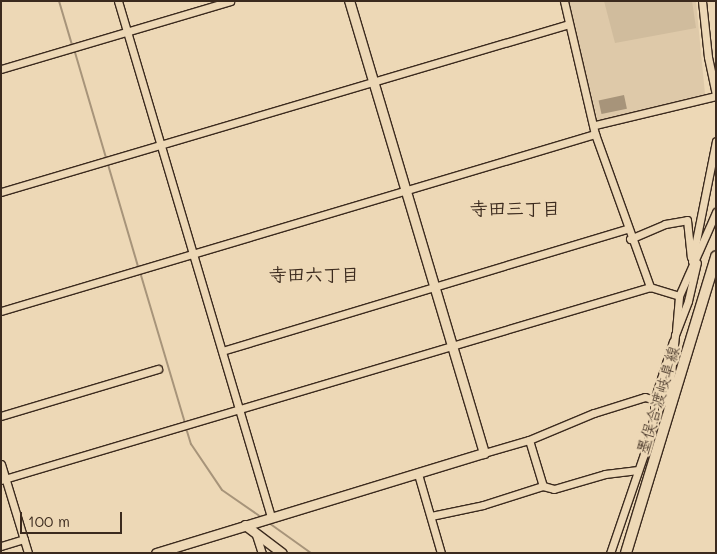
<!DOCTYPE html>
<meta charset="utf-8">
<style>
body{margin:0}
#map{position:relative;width:717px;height:554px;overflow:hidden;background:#edd8b6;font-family:Mali,"Klee One",sans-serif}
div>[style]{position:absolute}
.built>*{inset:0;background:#dec9a9}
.green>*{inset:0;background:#d0bc9d}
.water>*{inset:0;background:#a7947a;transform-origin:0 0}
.stream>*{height:2px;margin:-1px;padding:0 1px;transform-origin:1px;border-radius:1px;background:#a7947a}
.roads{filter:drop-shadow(1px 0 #3b2a1e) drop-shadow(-1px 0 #3b2a1e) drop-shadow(0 1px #3b2a1e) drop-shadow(0 -1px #3b2a1e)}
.minor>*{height:7px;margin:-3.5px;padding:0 3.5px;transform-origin:3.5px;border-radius:3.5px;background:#edd8b6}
.tertiary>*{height:9px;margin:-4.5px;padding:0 4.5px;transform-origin:4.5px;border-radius:4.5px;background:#edd8b6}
.secondary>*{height:10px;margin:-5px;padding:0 5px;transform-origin:5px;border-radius:5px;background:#edd8b6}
span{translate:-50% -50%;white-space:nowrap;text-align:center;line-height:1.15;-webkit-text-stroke:4.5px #edd8b6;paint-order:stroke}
.street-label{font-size:16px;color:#3b2a1e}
.neighbourhood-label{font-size:18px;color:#3b2a1e;font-weight:700}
.frame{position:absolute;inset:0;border:2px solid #3b2a1e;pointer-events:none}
.scale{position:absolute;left:20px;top:512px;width:102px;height:22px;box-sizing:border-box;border:2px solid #3b2a1e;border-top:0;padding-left:6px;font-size:15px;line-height:18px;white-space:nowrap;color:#3b2a1e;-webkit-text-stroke:4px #edd8b6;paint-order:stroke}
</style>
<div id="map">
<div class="built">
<div style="clip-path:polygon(568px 1px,696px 1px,705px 94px,598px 122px)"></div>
</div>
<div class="green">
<div style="clip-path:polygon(604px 1px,692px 1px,696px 28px,615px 43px)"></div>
</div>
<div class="water">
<div style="left:624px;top:95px;width:14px;height:26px;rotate:78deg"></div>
</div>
<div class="stream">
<div style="left:59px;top:1px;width:46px;rotate:73.5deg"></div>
<div style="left:74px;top:49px;width:227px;rotate:73.6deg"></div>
<div style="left:140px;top:272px;width:158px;rotate:73.4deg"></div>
<div style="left:186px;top:428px;width:17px;rotate:73deg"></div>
<div style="left:191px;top:444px;width:55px;rotate:56deg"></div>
<div style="left:222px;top:490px;width:47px;rotate:34.7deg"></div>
<div style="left:269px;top:523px;width:52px;rotate:35.5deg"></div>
</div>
<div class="roads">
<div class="minor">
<div style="left:118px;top:1px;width:538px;rotate:73.48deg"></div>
<div style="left:564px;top:1px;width:137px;rotate:76.9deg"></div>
<div style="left:595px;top:134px;width:163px;rotate:70.2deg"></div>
<div style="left:702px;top:1px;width:56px;rotate:83.9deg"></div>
<div style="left:708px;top:57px;width:39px;rotate:78deg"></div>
<div style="left:1px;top:69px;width:239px;rotate:-16.5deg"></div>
<div style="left:595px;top:125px;width:124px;rotate:-13.5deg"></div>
<div style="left:1px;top:192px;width:592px;rotate:-16.48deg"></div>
<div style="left:630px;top:239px;width:38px;rotate:-23deg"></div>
<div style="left:665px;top:224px;width:22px;rotate:-10deg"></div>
<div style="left:687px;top:220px;width:37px;rotate:84deg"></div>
<div style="left:692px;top:261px;width:122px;rotate:-78.7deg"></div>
<div style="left:1px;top:311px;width:620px;rotate:-16.59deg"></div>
<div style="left:676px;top:331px;width:35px;rotate:-85deg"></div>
<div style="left:222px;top:351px;width:422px;rotate:-16.8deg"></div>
<div style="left:654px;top:400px;width:62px;rotate:-72.1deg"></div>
<div style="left:668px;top:403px;width:68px;rotate:-84.1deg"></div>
<div style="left:675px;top:335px;width:36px;rotate:-69deg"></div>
<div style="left:688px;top:301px;width:39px;rotate:-77deg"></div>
<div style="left:1px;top:416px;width:164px;rotate:-16.7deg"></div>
<div style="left:529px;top:440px;width:48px;rotate:73.1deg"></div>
<div style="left:484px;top:453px;width:47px;rotate:-16.1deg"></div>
<div style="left:529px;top:440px;width:70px;rotate:-22.6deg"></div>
<div style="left:594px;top:413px;width:53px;rotate:-17.4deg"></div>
<div style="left:645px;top:397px;width:9px;rotate:18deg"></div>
<div style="left:654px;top:400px;width:16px;rotate:90deg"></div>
<div style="left:654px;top:416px;width:33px;rotate:104deg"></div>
<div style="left:646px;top:448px;width:111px;rotate:108.9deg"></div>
<div style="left:1px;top:464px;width:93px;rotate:73.1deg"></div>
<div style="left:418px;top:474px;width:82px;rotate:73.8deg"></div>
<div style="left:1px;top:480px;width:677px;rotate:-16.56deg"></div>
<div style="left:650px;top:287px;width:30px;rotate:17deg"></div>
<div style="left:679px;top:296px;width:92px;rotate:-66.2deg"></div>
<div style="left:431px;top:516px;width:53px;rotate:-11.9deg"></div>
<div style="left:483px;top:505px;width:63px;rotate:-17.6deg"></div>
<div style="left:543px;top:486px;width:11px;rotate:15deg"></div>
<div style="left:554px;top:489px;width:53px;rotate:-16.4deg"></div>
<div style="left:605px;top:474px;width:31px;rotate:-7deg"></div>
<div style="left:256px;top:535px;width:19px;rotate:72deg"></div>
<div style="left:1px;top:546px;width:24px;rotate:-17deg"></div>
</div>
<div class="tertiary">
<div style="left:245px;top:525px;width:46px;rotate:37.1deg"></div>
<div style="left:156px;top:553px;width:343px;rotate:-17deg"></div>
<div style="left:484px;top:453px;width:472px;rotate:-106.6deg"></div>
</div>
<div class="secondary">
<div style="left:626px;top:553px;width:310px;rotate:-73.1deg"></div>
</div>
</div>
<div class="street-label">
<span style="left:658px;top:400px;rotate:-73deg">墨俣合渡岐阜線</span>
</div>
<div class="neighbourhood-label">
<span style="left:515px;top:208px">寺田三丁目</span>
<span style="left:314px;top:274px">寺田六丁目</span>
</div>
<div class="frame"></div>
<div class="scale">100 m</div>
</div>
